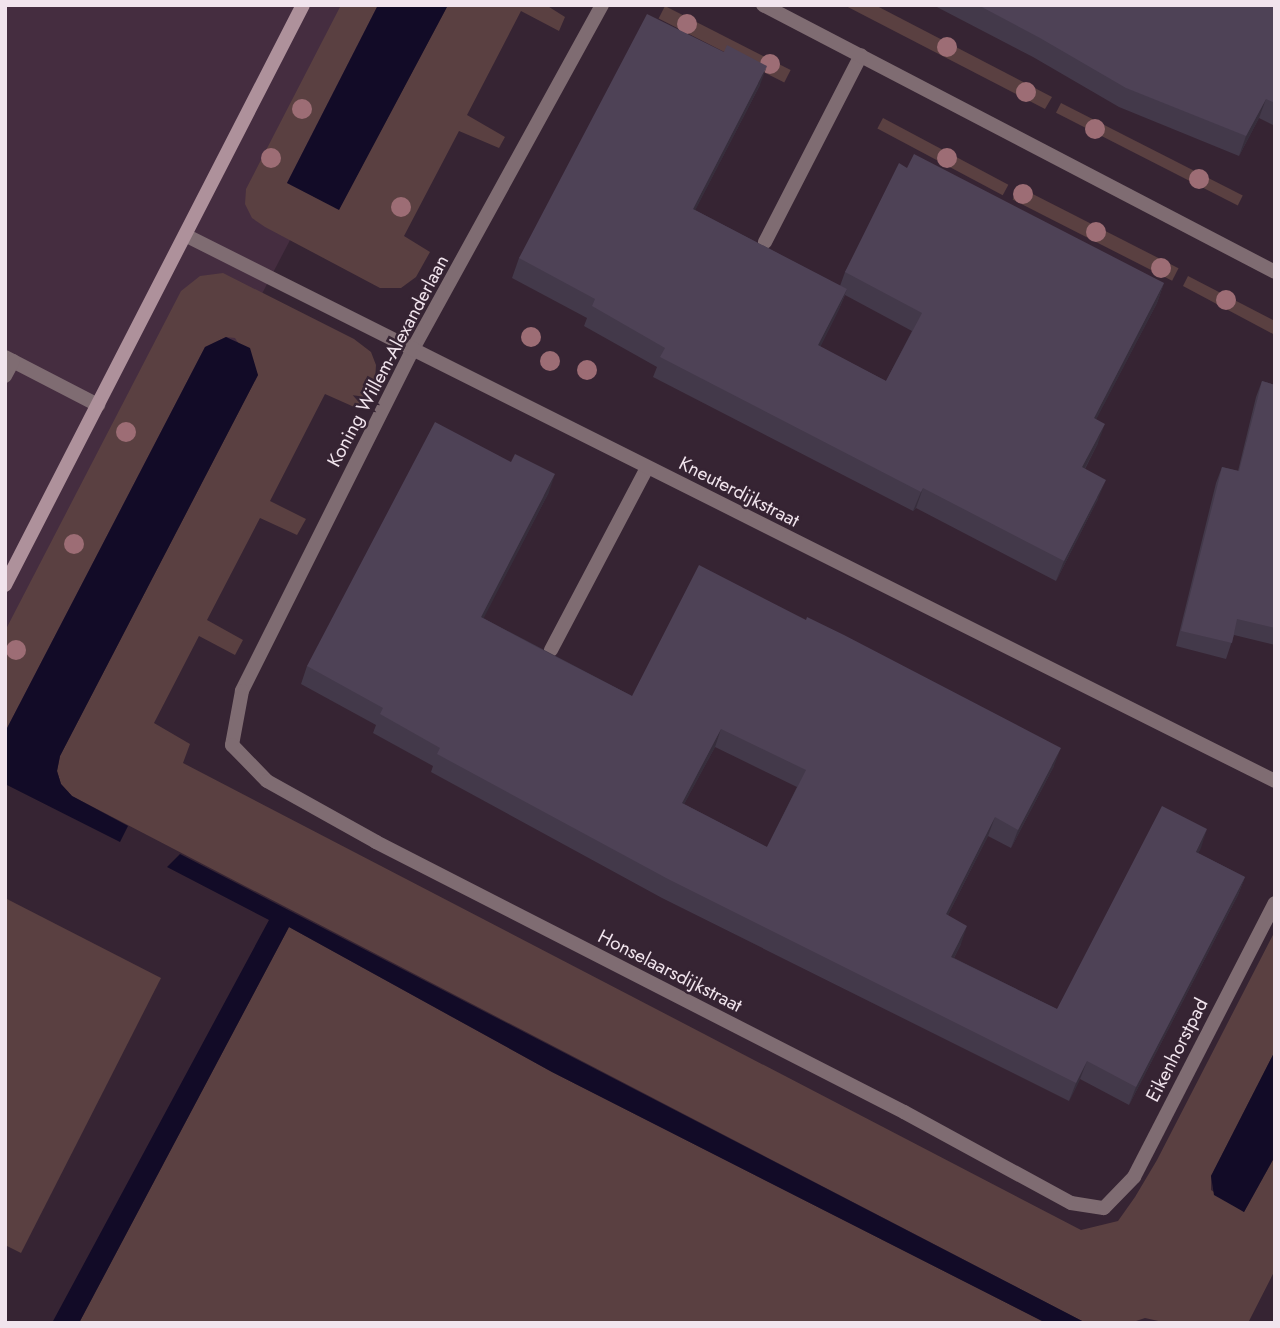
<!DOCTYPE html>
<style>
body{margin:0}
#map{position:relative;width:1280px;height:1328px;overflow:hidden;background:#362433;font-family:Jost,sans-serif}
div>[style]{position:absolute}
.built>*{inset:0;background:#452d40}
.green>*{inset:0;background:#5a4041;transform-origin:0 0}
.water>*{inset:0;background:#120b27}
.lane>*{height:14px;margin:-7px;padding:0 7px;transform-origin:7px;border-radius:7px;background:#7f6c72}
.street>*{height:14px;margin:-7px;padding:0 7px;transform-origin:7px;border-radius:7px;background:#7f6c72}
.secondary>*{height:14px;margin:-7px;padding:0 7px;transform-origin:7px;border-radius:7px;background:#ae919b}
.trees>*{width:20px;height:20px;margin:-10px;border-radius:50%;background:#9d6d75}
.wall>*{inset:0;background:#43394a}
.shaded-wall>*{inset:0;background:#372e3c}
.building>*{inset:0;background:#4e4256}
span{translate:-50% -50%;white-space:nowrap;text-align:center;line-height:1.15;-webkit-text-stroke:5px #362433;paint-order:stroke}
.street-label{font-size:19px;color:#f1e4ed}
.frame{position:absolute;inset:0;border:7px solid #f1e4ed;pointer-events:none}
</style>
<div id="map">
<div class="built">
<div style="clip-path:polygon(5px 5px,413px 5px,5px 785px)"></div>
</div>
<div class="green">
<div style="clip-path:polygon(341px 5px,378px 5px,287px 183px,339px 209px,448px 5px,546px 5px,565px 17px,559px 31px,521px 11px,467px 115px,505px 137px,499px 148px,459px 131px,404px 236px,430px 252px,416px 277px,401px 288px,380px 288px,265px 227px,252px 218px,245px 204px,246px 189px)"></div>
<div style="clip-path:polygon(844px 5px,875px 5px,1052px 97px,1045px 109px)"></div>
<div style="left:665px;top:6px;width:141px;height:14px;rotate:27deg"></div>
<div style="left:1061px;top:103px;width:204px;height:11px;rotate:27deg"></div>
<div style="left:883px;top:118px;width:142px;height:12px;rotate:28deg"></div>
<div style="left:1019px;top:187px;width:179px;height:14px;rotate:27deg"></div>
<div style="clip-path:polygon(223px 273px,354px 339px,371px 352px,376px 365px,375px 381px,361px 410px,325px 394px,270px 501px,306px 519px,297px 535px,260px 518px,207px 620px,243px 640px,235px 655px,199px 636px,154px 723px,190px 744px,183px 763px,1081px 1230px,1118px 1221px,1135px 1197px,1157px 1160px,1275px 931px,1275px 1051px,1211px 1176px,1211px 1190px,1244px 1212px,1275px 1156px,1275px 1270px,1248px 1323px,1167px 1323px,1145px 1318px,1130px 1323px,1084px 1322px,72px 796px,61px 784px,57px 771px,60px 756px,258px 375px,235px 338px,226px 337px,205px 347px,5px 732px,5px 631px,181px 291px,200px 276px)"></div>
<div style="clip-path:polygon(1188px 276px,1275px 321px,1275px 335px,1183px 286px)"></div>
<div style="clip-path:polygon(5px 898px,161px 978px,21px 1253px,5px 1245px)"></div>
<div style="clip-path:polygon(289px 927px,552px 1072px,1046px 1323px,79px 1323px)"></div>
</div>
<div class="water">
<div style="clip-path:polygon(378px 5px,448px 5px,339px 210px,287px 183px)"></div>
<div style="clip-path:polygon(226px 337px,250px 348px,258px 375px,60px 756px,57px 771px,61px 784px,72px 796px,128px 826px,120px 842px,5px 784px,5px 732px,205px 347px)"></div>
<div style="clip-path:polygon(180px 854px,1084px 1322px,1087px 1323px,1046px 1323px,552px 1072px,289px 927px,79px 1323px,52px 1323px,269px 920px,167px 867px)"></div>
<div style="clip-path:polygon(1275px 1051px,1275px 1156px,1244px 1212px,1214px 1195px,1211px 1176px)"></div>
</div>
<div class="lane">
<div style="left:765px;top:242px;width:210px;rotate:-62.8deg"></div>
<div style="left:5px;top:357px;width:105px;rotate:27.3deg"></div>
<div style="left:5px;top:376px;width:17px;rotate:-62deg"></div>
<div style="left:551px;top:650px;width:206px;rotate:-62.2deg"></div>
</div>
<div class="street">
<div style="left:602px;top:5px;width:395px;rotate:118.8deg"></div>
<div style="left:412px;top:351px;width:380px;rotate:116.6deg"></div>
<div style="left:242px;top:691px;width:55px;rotate:100.5deg"></div>
<div style="left:232px;top:745px;width:50px;rotate:45.8deg"></div>
<div style="left:267px;top:781px;width:125px;rotate:29.2deg"></div>
<div style="left:376px;top:842px;width:593px;rotate:27.08deg"></div>
<div style="left:904px;top:1112px;width:190px;rotate:28.6deg"></div>
<div style="left:1071px;top:1203px;width:33px;rotate:9deg"></div>
<div style="left:1104px;top:1208px;width:43px;rotate:-45.9deg"></div>
<div style="left:1134px;top:1177px;width:308px;rotate:-62.8deg"></div>
<div style="left:763px;top:5px;width:577px;rotate:27.54deg"></div>
<div style="left:187px;top:236px;width:1217px;rotate:26.61deg"></div>
</div>
<div class="secondary">
<div style="left:5px;top:585px;width:652px;rotate:-62.81deg"></div>
</div>
<div class="trees">
<div style="left:687px;top:24px"></div>
<div style="left:947px;top:47px"></div>
<div style="left:770px;top:64px"></div>
<div style="left:1026px;top:92px"></div>
<div style="left:302px;top:109px"></div>
<div style="left:1095px;top:129px"></div>
<div style="left:271px;top:158px"></div>
<div style="left:947px;top:158px"></div>
<div style="left:1199px;top:179px"></div>
<div style="left:1023px;top:194px"></div>
<div style="left:401px;top:207px"></div>
<div style="left:1096px;top:232px"></div>
<div style="left:1161px;top:268px"></div>
<div style="left:1226px;top:300px"></div>
<div style="left:531px;top:337px"></div>
<div style="left:550px;top:361px"></div>
<div style="left:587px;top:370px"></div>
<div style="left:126px;top:432px"></div>
<div style="left:74px;top:544px"></div>
<div style="left:16px;top:650px"></div>
</div>
<div class="wall">
<div style="clip-path:polygon(933px 5px,1275px 5px,1275px 126px,1259px 118px,1239px 156px,1119px 107px,1033px 57px)"></div>
<div style="clip-path:polygon(evenodd,724px 52px,760px 85px,695px 210px,840px 286px,845px 272px,907px 168px,1164px 283px,1157px 303px,1096px 419px,1098px 443px,1085px 469px,1098px 499px,1056px 581px,916px 508px,913px 511px,653px 377px,657px 367px,584px 326px,587px 318px,512px 278px,519px 258px,724px 52px,845px 295px,912px 331px,886px 381px,820px 347px,839px 309px,845px 295px)"></div>
<div style="clip-path:polygon(1262px 381px,1275px 385px,1275px 645px,1234px 635px,1226px 659px,1176px 646px,1216px 483px,1222px 467px,1238px 471px,1256px 397px)"></div>
<div style="clip-path:polygon(evenodd,549px 492px,483px 618px,632px 696px,1054px 766px,1011px 848px,988px 836px,948px 915px,961px 944px,954px 958px,1057px 1009px,1201px 848px,1198px 853px,1245px 877px,1238px 895px,1129px 1105px,1080px 1079px,1069px 1101px,662px 898px,431px 772px,433px 766px,373px 733px,376px 725px,301px 684px,307px 666px,549px 492px,715px 747px,797px 787px,767px 847px,684px 804px,715px 747px)"></div>
</div>
<div class="shaded-wall">
<div style="clip-path:polygon(767px 66px,760px 85px,686px 228px,693px 209px)"></div>
<div style="clip-path:polygon(1266px 99px,1259px 118px,1239px 156px,1246px 136px)"></div>
<div style="clip-path:polygon(1164px 283px,1157px 303px,1087px 437px,1094px 418px)"></div>
<div style="clip-path:polygon(847px 289px,839px 309px,811px 365px,818px 345px)"></div>
<div style="clip-path:polygon(1105px 424px,1098px 443px,1075px 487px,1082px 467px)"></div>
<div style="clip-path:polygon(555px 474px,549px 492px,475px 635px,481px 617px)"></div>
<div style="clip-path:polygon(1106px 480px,1098px 499px,1056px 581px,1064px 561px)"></div>
<div style="clip-path:polygon(923px 488px,916px 508px,913px 511px,921px 492px)"></div>
<div style="clip-path:polygon(721px 729px,715px 747px,675px 821px,682px 803px)"></div>
<div style="clip-path:polygon(1061px 748px,1054px 766px,1011px 848px,1018px 830px)"></div>
<div style="clip-path:polygon(995px 817px,988px 836px,939px 933px,946px 914px)"></div>
<div style="clip-path:polygon(1207px 829px,1201px 848px,1189px 870px,1196px 852px)"></div>
<div style="clip-path:polygon(1245px 877px,1238px 895px,1129px 1105px,1136px 1087px)"></div>
<div style="clip-path:polygon(967px 926px,961px 944px,945px 975px,951px 957px)"></div>
<div style="clip-path:polygon(1087px 1061px,1080px 1079px,1069px 1101px,1076px 1083px)"></div>
</div>
<div class="building">
<div style="clip-path:polygon(978px 5px,1275px 5px,1275px 103px,1266px 99px,1246px 136px,1126px 88px,1040px 38px)"></div>
<div style="clip-path:polygon(647px 14px,724px 52px,727px 45px,767px 66px,693px 209px,847px 289px,818px 345px,886px 381px,922px 313px,845px 272px,899px 163px,907px 168px,914px 154px,1164px 283px,1094px 418px,1105px 424px,1082px 467px,1106px 480px,1064px 561px,923px 488px,921px 492px,660px 357px,665px 348px,592px 306px,595px 299px,519px 258px)"></div>
<div style="clip-path:polygon(1262px 381px,1275px 385px,1275px 628px,1237px 619px,1232px 643px,1181px 631px,1222px 467px,1239px 471px)"></div>
<div style="clip-path:polygon(evenodd,435px 422px,511px 462px,515px 454px,555px 474px,481px 617px,537px 647px,632px 696px,699px 565px,806px 620px,807px 617px,844px 635px,1061px 748px,1018px 830px,995px 817px,946px 914px,967px 926px,951px 957px,1057px 1009px,1162px 806px,1207px 829px,1196px 852px,1245px 877px,1136px 1087px,1087px 1061px,1076px 1083px,668px 879px,437px 754px,440px 748px,380px 714px,383px 708px,307px 666px,435px 422px,721px 729px,806px 770px,767px 847px,682px 803px,721px 729px)"></div>
</div>
<div class="street-label">
<span style="left:388px;top:361px;rotate:-62deg">Koning Willem-Alexanderlaan</span>
<span style="left:739px;top:492px;rotate:27deg">Kneuterdijkstraat</span>
<span style="left:670px;top:971px;rotate:27deg">Honselaarsdijkstraat</span>
<span style="left:1177px;top:1050px;rotate:-63deg">Eikenhorstpad</span>
</div>
<div class="frame"></div>
</div>
